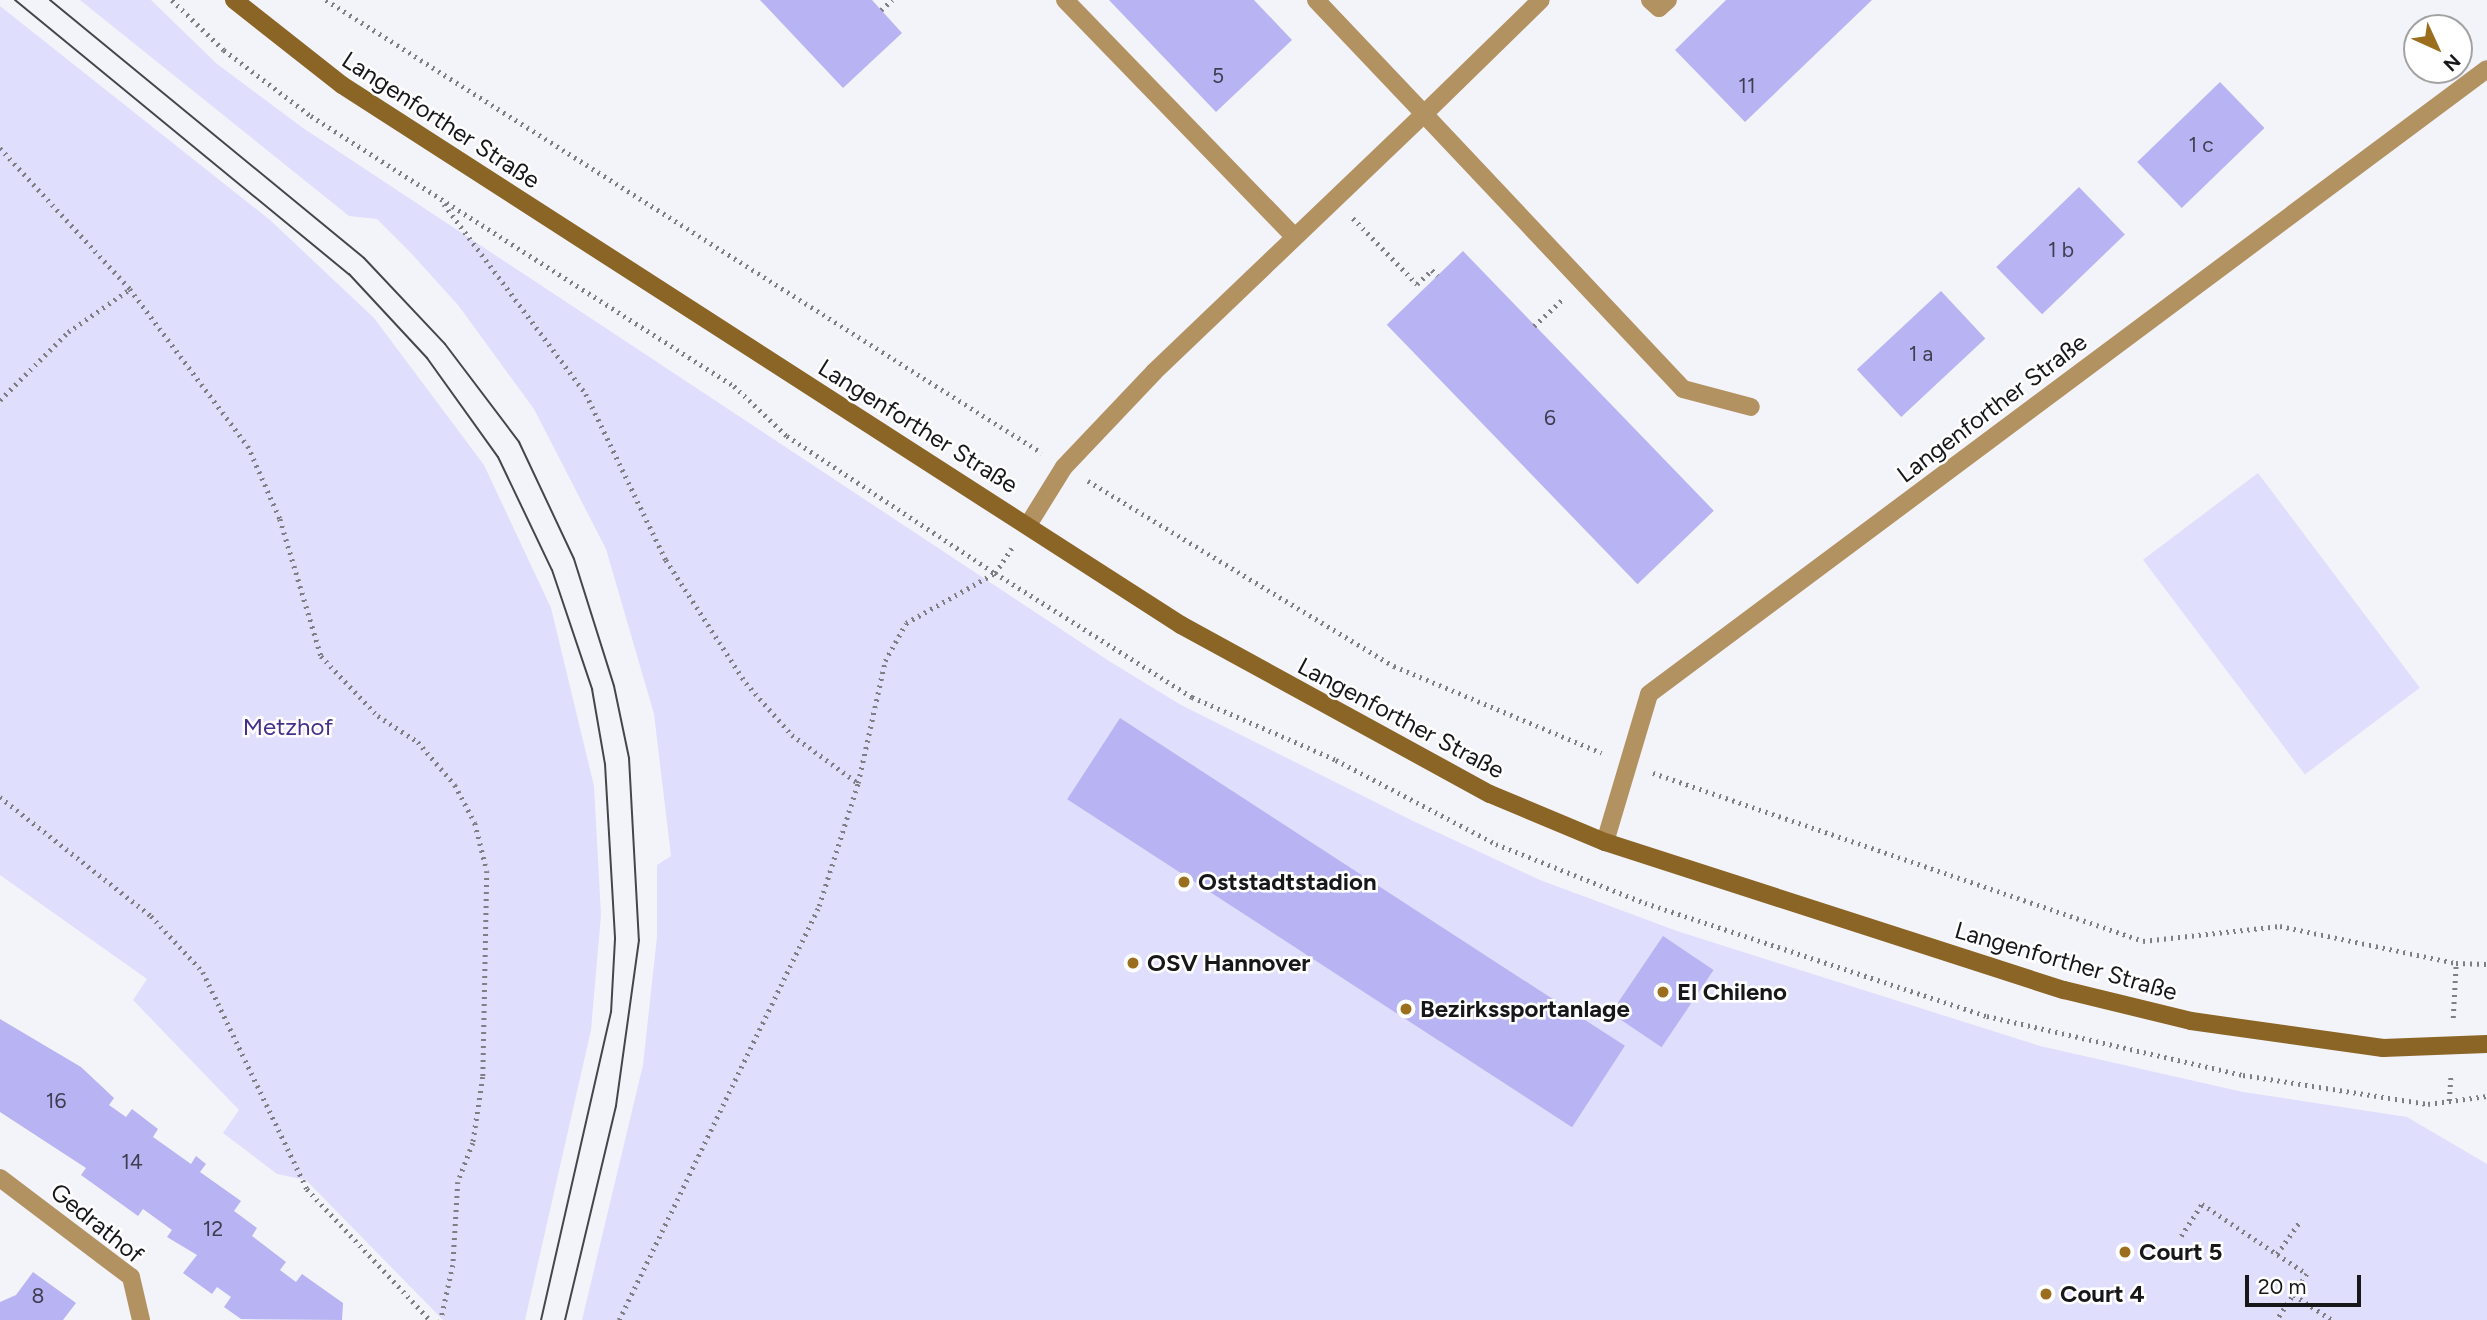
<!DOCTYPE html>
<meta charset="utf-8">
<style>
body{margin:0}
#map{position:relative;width:2487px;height:1320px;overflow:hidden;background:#f3f3fa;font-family:Figtree,sans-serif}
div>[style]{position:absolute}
.green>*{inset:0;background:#e0defd;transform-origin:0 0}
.building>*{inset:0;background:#b8b3f2;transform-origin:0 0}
.path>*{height:4.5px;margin-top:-2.25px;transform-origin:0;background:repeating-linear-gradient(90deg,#7e7e83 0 2px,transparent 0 7px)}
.service>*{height:18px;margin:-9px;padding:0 9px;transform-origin:9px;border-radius:9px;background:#b39261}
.minor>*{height:18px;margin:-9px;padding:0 9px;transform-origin:9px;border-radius:9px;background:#b39261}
.secondary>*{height:18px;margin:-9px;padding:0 9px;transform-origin:9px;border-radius:9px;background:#8b6525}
.tram>*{height:2px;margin:-1px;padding:0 1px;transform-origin:1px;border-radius:1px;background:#46464a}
.dots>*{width:19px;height:19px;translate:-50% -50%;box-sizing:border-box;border:4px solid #fff;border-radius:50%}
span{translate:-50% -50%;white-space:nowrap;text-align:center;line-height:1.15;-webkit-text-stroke:5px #fff;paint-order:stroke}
.number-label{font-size:21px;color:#3f3e50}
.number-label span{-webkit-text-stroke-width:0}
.street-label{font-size:24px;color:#17171a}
.park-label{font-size:24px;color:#44318a}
.poi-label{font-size:24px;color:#17171a;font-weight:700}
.left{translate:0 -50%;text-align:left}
.north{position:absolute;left:2403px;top:14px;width:70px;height:70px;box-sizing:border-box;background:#fff;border:2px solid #a2a2a3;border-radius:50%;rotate:135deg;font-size:19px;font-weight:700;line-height:28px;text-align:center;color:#17171a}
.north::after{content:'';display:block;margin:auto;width:24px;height:32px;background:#9a6e1d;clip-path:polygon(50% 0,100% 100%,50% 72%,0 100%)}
.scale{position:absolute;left:2245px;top:1275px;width:116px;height:32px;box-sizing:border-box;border:4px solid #17171a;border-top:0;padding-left:9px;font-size:21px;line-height:24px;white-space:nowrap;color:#17171a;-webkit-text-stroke:5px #fff;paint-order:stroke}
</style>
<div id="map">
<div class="green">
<div style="clip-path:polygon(80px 0,151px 0,217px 64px,303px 128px,1109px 661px,1181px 705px,1413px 821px,1540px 880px,1677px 931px,2040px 1046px,2243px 1092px,2407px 1117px,2487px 1164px,2487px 1320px,582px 1320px,643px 1065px,657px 937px,657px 865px,671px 856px,654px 714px,606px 549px,534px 409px,458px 305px,410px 252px,377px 219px,349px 216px)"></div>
<div style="clip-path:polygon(0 6px,270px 220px,374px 318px,484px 465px,551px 608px,594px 786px,601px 915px,591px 1030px,525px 1320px,443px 1320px,306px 1180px,277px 1174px,223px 1133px,239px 1110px,133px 1000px,147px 979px,0 875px)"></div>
<div style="left:2258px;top:473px;width:269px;height:144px;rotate:53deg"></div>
</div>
<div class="building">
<div style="clip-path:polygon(760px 0,872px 0,902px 33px,843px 88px)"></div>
<div style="clip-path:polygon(1109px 0,1254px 0,1292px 40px,1216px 112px)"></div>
<div style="clip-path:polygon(1726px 0,1872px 0,1745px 122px,1675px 50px)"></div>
<div style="left:2220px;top:82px;width:64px;height:115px;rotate:46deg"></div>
<div style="left:2079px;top:187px;width:66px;height:115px;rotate:46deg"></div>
<div style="left:1463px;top:251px;width:361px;height:106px;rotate:46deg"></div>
<div style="left:1941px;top:291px;width:65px;height:115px;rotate:47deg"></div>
<div style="left:1120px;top:718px;width:602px;height:97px;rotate:33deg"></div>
<div style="left:1663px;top:936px;width:61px;height:93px;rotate:34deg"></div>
<div style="clip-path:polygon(0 1019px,81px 1067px,114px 1098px,109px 1105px,126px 1117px,132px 1109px,158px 1129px,153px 1137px,191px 1164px,196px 1156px,206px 1164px,200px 1172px,241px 1201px,234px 1211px,257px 1228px,252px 1236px,286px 1262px,280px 1270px,296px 1282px,302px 1274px,343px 1303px,342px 1320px,241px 1319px,224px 1307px,231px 1297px,217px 1287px,212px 1294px,183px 1273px,197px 1255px,167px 1237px,172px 1230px,143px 1209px,138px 1216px,81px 1175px,86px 1168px,0 1112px)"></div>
<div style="clip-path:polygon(33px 1272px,76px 1303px,63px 1320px,0 1320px,0 1302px,16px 1295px)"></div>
</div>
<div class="path">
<div style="left:172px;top:0;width:72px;rotate:43.9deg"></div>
<div style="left:224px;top:50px;width:109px;rotate:37.2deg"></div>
<div style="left:311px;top:116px;width:502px;rotate:32.55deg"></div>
<div style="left:734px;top:386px;width:73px;rotate:43.3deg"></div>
<div style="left:787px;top:436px;width:249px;rotate:33.4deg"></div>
<div style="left:995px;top:573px;width:233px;rotate:32.2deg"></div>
<div style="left:1192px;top:697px;width:157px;rotate:23.6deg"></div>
<div style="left:1336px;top:760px;width:181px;rotate:27.7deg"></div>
<div style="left:1496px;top:844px;width:160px;rotate:21.6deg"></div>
<div style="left:1645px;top:903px;width:360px;rotate:18.3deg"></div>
<div style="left:1987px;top:1016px;width:263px;rotate:13deg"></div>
<div style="left:2243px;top:1075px;width:187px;rotate:8.9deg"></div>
<div style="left:2428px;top:1104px;width:60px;rotate:-7.7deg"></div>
<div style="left:326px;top:0;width:847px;rotate:32.32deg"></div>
<div style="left:881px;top:10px;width:15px;rotate:-42deg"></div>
<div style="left:0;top:148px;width:192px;rotate:47.3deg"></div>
<div style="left:130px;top:289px;width:196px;rotate:53.1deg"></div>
<div style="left:248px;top:446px;width:80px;rotate:66.3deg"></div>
<div style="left:280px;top:519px;width:143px;rotate:73.3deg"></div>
<div style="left:321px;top:656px;width:83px;rotate:46.5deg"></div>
<div style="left:378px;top:716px;width:48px;rotate:33deg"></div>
<div style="left:418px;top:742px;width:57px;rotate:49.3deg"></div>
<div style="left:455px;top:785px;width:43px;rotate:62.2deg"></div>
<div style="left:475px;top:823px;width:49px;rotate:76deg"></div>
<div style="left:487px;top:871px;width:206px;rotate:91.1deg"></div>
<div style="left:483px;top:1077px;width:67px;rotate:98.6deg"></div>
<div style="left:473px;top:1143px;width:42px;rotate:111deg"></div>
<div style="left:458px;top:1182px;width:83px;rotate:93.4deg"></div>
<div style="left:453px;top:1265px;width:56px;rotate:102.3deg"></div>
<div style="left:444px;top:204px;width:237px;rotate:53.2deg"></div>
<div style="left:586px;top:394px;width:184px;rotate:64.3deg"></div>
<div style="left:666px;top:560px;width:147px;rotate:57deg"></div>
<div style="left:746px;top:683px;width:69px;rotate:48.5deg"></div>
<div style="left:792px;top:735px;width:82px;rotate:36deg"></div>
<div style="left:1353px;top:218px;width:92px;rotate:45.9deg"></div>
<div style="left:1417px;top:284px;width:21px;rotate:-43deg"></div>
<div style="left:1432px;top:270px;width:8px;rotate:45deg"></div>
<div style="left:1534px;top:326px;width:38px;rotate:-43deg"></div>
<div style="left:0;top:400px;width:96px;rotate:-45deg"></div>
<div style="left:68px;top:332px;width:75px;rotate:-34.7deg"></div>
<div style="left:1088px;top:481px;width:358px;rotate:31.2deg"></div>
<div style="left:1394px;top:666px;width:225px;rotate:22.7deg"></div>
<div style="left:1653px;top:773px;width:518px;rotate:18.92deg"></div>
<div style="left:2143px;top:941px;width:138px;rotate:-6.2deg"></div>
<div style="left:2280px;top:926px;width:180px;rotate:11.9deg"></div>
<div style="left:2456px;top:963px;width:31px;rotate:2deg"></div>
<div style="left:0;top:797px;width:192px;rotate:38.2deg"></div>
<div style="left:151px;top:916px;width:76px;rotate:47.1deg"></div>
<div style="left:203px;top:972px;width:241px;rotate:64.4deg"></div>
<div style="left:307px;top:1189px;width:180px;rotate:46.8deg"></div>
<div style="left:2453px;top:1018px;width:55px;rotate:-86.9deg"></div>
<div style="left:2449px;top:1101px;width:28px;rotate:-86deg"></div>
<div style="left:2181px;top:1236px;width:38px;rotate:-57deg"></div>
<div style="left:2202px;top:1204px;width:126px;rotate:33.7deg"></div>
<div style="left:2307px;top:1274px;width:55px;rotate:123.1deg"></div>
<div style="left:2277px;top:1254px;width:39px;rotate:-55deg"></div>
<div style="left:2294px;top:1295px;width:45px;rotate:33.3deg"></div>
<div style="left:619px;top:1320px;width:460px;rotate:-64.2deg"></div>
<div style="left:819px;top:906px;width:129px;rotate:-72.4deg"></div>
<div style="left:858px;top:783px;width:125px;rotate:-77.5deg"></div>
<div style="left:885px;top:661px;width:43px;rotate:-61.1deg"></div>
<div style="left:906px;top:623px;width:102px;rotate:-29.3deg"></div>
<div style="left:995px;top:573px;width:30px;rotate:-56deg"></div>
</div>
<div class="service">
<div style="left:1065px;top:0;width:330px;rotate:45.9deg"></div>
<div style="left:1316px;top:0;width:157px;rotate:46.5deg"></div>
<div style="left:1424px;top:114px;width:163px;rotate:-44.3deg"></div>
<div style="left:1650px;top:0;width:12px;rotate:42deg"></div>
<div style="left:1659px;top:8px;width:12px;rotate:-42deg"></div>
<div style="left:1028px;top:525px;width:68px;rotate:-58.2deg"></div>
<div style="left:1064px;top:467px;width:131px;rotate:-46.5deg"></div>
<div style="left:1154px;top:372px;width:373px;rotate:-43.7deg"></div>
<div style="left:1424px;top:114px;width:378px;rotate:46.7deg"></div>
<div style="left:1683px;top:389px;width:70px;rotate:14.8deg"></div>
<div style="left:0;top:1178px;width:164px;rotate:37.1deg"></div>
<div style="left:131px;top:1277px;width:44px;rotate:76.9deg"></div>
</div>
<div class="minor">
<div style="left:1605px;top:842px;width:154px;rotate:-73.4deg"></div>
<div style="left:1649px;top:694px;width:1045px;rotate:-36.72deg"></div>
</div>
<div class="secondary">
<div style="left:234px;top:0;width:137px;rotate:38.2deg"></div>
<div style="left:342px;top:85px;width:998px;rotate:32.77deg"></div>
<div style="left:1181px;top:625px;width:352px;rotate:28.7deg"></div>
<div style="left:1490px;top:794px;width:125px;rotate:22.7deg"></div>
<div style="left:1605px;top:842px;width:482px;rotate:17.9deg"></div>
<div style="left:2064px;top:990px;width:131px;rotate:13.7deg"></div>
<div style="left:2191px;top:1021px;width:194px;rotate:8deg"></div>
<div style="left:2383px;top:1048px;width:104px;rotate:-2.2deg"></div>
</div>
<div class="tram">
<div style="left:15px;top:0;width:432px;rotate:39.4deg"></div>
<div style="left:349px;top:274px;width:115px;rotate:47.1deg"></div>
<div style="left:427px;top:358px;width:122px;rotate:54.4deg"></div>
<div style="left:498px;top:457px;width:125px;rotate:64.5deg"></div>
<div style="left:552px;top:570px;width:126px;rotate:71.4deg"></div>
<div style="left:592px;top:689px;width:76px;rotate:80.2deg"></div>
<div style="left:605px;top:764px;width:175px;rotate:86.7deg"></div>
<div style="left:615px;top:939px;width:73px;rotate:93.1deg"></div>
<div style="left:611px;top:1012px;width:316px;rotate:102.8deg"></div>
<div style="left:50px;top:0;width:406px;rotate:39.4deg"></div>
<div style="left:364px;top:258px;width:118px;rotate:46.7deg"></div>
<div style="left:445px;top:344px;width:123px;rotate:52.9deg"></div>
<div style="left:519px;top:442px;width:129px;rotate:64.8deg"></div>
<div style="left:574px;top:559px;width:133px;rotate:72.5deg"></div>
<div style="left:614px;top:686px;width:74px;rotate:78.2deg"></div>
<div style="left:629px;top:758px;width:182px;rotate:86.9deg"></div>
<div style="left:639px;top:940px;width:168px;rotate:97.9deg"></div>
<div style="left:616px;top:1106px;width:220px;rotate:103.4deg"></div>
</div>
<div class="dots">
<div style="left:1184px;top:882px;background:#9a6e1d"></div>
<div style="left:1133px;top:963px;background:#9a6e1d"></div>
<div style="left:1663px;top:992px;background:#9a6e1d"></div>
<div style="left:1406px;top:1009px;background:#9a6e1d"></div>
<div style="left:2125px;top:1252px;background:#9a6e1d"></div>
<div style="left:2046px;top:1294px;background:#9a6e1d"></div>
</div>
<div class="number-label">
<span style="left:1218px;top:76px">5</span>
<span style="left:1747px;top:86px">11</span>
<span style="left:2201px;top:145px">1 c</span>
<span style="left:2061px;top:250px">1 b</span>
<span style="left:1921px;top:354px">1 a</span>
<span style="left:1550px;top:418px">6</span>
<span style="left:56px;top:1101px">16</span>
<span style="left:132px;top:1162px">14</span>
<span style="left:213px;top:1229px">12</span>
<span style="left:38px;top:1296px">8</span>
</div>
<div class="street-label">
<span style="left:441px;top:120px;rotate:33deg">Langenforther Straße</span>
<span style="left:1992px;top:408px;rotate:-37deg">Langenforther Straße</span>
<span style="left:918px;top:426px;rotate:32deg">Langenforther Straße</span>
<span style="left:1401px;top:718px;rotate:28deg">Langenforther Straße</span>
<span style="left:2066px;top:961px;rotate:16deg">Langenforther Straße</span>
<span style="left:97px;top:1223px;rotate:39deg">Gedrathof</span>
</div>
<div class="park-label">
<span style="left:288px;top:727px">Metzhof</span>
</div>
<div class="poi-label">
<span class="left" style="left:1198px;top:882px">Oststadtstadion</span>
<span class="left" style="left:1147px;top:963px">OSV Hannover</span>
<span class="left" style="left:1677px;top:992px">El Chileno</span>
<span class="left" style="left:1420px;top:1009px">Bezirkssportanlage</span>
<span class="left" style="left:2139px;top:1252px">Court 5</span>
<span class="left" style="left:2060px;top:1294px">Court 4</span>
</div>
<div class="north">N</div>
<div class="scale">20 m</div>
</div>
